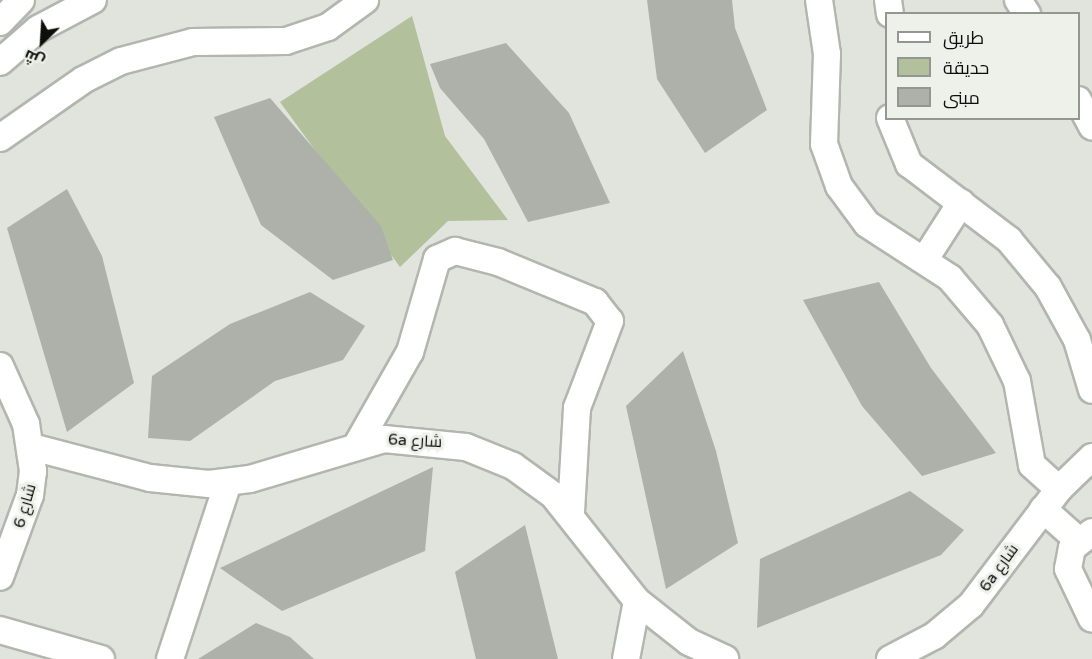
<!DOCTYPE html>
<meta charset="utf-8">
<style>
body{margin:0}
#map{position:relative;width:1092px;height:659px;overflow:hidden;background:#e1e4dc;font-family:"Varela Round",Cairo,sans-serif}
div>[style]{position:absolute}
.green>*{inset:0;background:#b3c09c}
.building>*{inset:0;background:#aeb1a9}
.roads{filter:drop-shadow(2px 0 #b3b6ae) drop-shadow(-2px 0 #b3b6ae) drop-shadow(0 2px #b3b6ae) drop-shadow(0 -2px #b3b6ae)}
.minor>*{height:26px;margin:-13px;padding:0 13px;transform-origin:13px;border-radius:13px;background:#fff}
span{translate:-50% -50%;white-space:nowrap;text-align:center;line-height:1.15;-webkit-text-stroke:6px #eef1e9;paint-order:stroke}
.street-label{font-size:16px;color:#0e0f0d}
.legend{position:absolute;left:885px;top:12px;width:195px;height:108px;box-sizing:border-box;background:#eef1e9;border:2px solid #949791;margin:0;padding:8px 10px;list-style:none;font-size:18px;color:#0e0f0d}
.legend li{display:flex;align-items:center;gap:12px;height:30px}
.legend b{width:30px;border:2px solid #949791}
.north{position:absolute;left:12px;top:12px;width:60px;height:60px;-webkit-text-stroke:4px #eef1e9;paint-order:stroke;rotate:205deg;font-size:16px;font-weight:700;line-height:24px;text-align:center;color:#0e0f0d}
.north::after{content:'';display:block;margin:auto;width:21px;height:27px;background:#0e0f0d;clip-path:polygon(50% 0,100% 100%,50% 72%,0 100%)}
</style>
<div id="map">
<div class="green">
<div style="clip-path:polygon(412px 16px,445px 136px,508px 220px,448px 221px,400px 267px,280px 102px)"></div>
</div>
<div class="building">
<div style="clip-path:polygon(647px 0,732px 0,735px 28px,767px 110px,705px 153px,657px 79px)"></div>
<div style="clip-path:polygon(506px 43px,569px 113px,610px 203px,528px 222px,484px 139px,440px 88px,430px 64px)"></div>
<div style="clip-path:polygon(270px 98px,381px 226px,393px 260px,333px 280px,261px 225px,214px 117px)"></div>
<div style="clip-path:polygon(67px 189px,102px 256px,134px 383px,67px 432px,7px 228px)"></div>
<div style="clip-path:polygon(879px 282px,931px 368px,996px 453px,922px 476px,862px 406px,803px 300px)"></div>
<div style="clip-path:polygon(310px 292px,365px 326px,343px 360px,275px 381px,190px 441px,148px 438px,152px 376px,230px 324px)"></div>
<div style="clip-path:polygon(683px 351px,716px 451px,738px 543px,666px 589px,626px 406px)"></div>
<div style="clip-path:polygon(433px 467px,425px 551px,282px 611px,220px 568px)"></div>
<div style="clip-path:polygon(910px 491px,964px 530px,941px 555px,757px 628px,760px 559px)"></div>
<div style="clip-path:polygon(525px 525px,558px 659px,476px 659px,455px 572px)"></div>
<div style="clip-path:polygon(256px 623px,290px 637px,314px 659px,198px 659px)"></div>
</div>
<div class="roads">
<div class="minor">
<div style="left:819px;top:0;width:55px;rotate:81.6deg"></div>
<div style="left:827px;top:54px;width:90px;rotate:91.9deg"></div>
<div style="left:824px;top:144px;width:45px;rotate:70.3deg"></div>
<div style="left:839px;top:186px;width:47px;rotate:53.6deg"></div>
<div style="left:867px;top:224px;width:99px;rotate:33deg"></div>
<div style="left:950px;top:278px;width:62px;rotate:49.6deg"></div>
<div style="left:990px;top:325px;width:62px;rotate:64.3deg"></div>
<div style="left:1017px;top:381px;width:85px;rotate:79.9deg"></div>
<div style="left:1032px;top:465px;width:36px;rotate:42deg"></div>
<div style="left:888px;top:0;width:14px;rotate:82deg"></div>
<div style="left:1018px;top:0;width:17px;rotate:57deg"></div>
<div style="left:0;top:22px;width:30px;rotate:-46deg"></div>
<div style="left:0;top:62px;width:50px;rotate:-41deg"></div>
<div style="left:38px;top:29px;width:62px;rotate:-27.8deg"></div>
<div style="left:1078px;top:100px;width:30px;rotate:62deg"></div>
<div style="left:890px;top:118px;width:50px;rotate:67.6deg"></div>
<div style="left:909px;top:164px;width:126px;rotate:37.2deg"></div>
<div style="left:1009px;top:240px;width:61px;rotate:50.3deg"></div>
<div style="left:1048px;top:287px;width:60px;rotate:61.3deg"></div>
<div style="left:1077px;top:340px;width:52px;rotate:73.3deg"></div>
<div style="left:0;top:138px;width:101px;rotate:-34.9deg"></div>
<div style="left:83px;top:80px;width:42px;rotate:-26.6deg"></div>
<div style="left:121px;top:61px;width:74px;rotate:-14.8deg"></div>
<div style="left:193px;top:42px;width:93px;rotate:-0.6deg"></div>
<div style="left:286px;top:41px;width:44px;rotate:-18.4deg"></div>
<div style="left:328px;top:27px;width:46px;rotate:-36.1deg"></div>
<div style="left:925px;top:259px;width:67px;rotate:-57.3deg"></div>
<div style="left:0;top:366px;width:64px;rotate:65.9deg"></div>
<div style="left:26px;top:424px;width:48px;rotate:81.5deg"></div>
<div style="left:33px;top:471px;width:24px;rotate:97deg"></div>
<div style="left:30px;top:495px;width:87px;rotate:110.1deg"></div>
<div style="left:358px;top:443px;width:105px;rotate:-60.3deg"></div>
<div style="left:410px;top:352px;width:97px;rotate:-73.8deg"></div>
<div style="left:437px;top:259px;width:20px;rotate:-24deg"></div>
<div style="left:455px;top:251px;width:44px;rotate:14.3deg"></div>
<div style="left:498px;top:262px;width:105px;rotate:22.4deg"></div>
<div style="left:595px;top:302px;width:24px;rotate:52deg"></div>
<div style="left:610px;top:321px;width:93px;rotate:110.8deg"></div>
<div style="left:577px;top:408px;width:105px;rotate:93.3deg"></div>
<div style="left:32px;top:447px;width:122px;rotate:14.7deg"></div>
<div style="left:150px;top:478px;width:59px;rotate:5.8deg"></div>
<div style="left:209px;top:484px;width:41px;rotate:-7deg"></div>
<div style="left:250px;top:479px;width:140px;rotate:-16.6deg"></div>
<div style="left:384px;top:439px;width:82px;rotate:5.6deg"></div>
<div style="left:466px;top:447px;width:51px;rotate:22deg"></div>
<div style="left:513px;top:466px;width:49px;rotate:35.9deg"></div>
<div style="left:553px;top:495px;width:135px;rotate:51.6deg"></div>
<div style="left:637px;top:601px;width:66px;rotate:38.3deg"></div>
<div style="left:689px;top:642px;width:40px;rotate:25deg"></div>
<div style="left:1043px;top:509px;width:47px;rotate:41.5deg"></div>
<div style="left:1092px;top:532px;width:26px;rotate:141deg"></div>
<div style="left:1072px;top:548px;width:21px;rotate:101deg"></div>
<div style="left:1068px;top:569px;width:55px;rotate:64.4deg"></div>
<div style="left:0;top:630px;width:105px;rotate:16deg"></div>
<div style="left:170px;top:659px;width:185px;rotate:-71.8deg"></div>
<div style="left:626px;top:659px;width:59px;rotate:-79.3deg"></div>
<div style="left:890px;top:659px;width:50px;rotate:-27.6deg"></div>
<div style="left:934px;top:636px;width:48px;rotate:-40deg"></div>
<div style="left:971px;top:605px;width:146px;rotate:-52.8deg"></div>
<div style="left:1059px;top:489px;width:46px;rotate:-44.1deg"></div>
</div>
</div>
<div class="street-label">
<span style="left:415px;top:441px;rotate:3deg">6a شارع</span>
<span style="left:25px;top:506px;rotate:-74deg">شارع 6</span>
<span style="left:999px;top:568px;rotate:-54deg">6a شارع</span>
</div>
<ul class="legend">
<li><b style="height:8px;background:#fff"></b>طريق</li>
<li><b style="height:16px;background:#b3c09c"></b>حديقة</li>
<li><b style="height:16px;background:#aeb1a9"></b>مبنى</li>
</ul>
<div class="north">ش</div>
</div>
